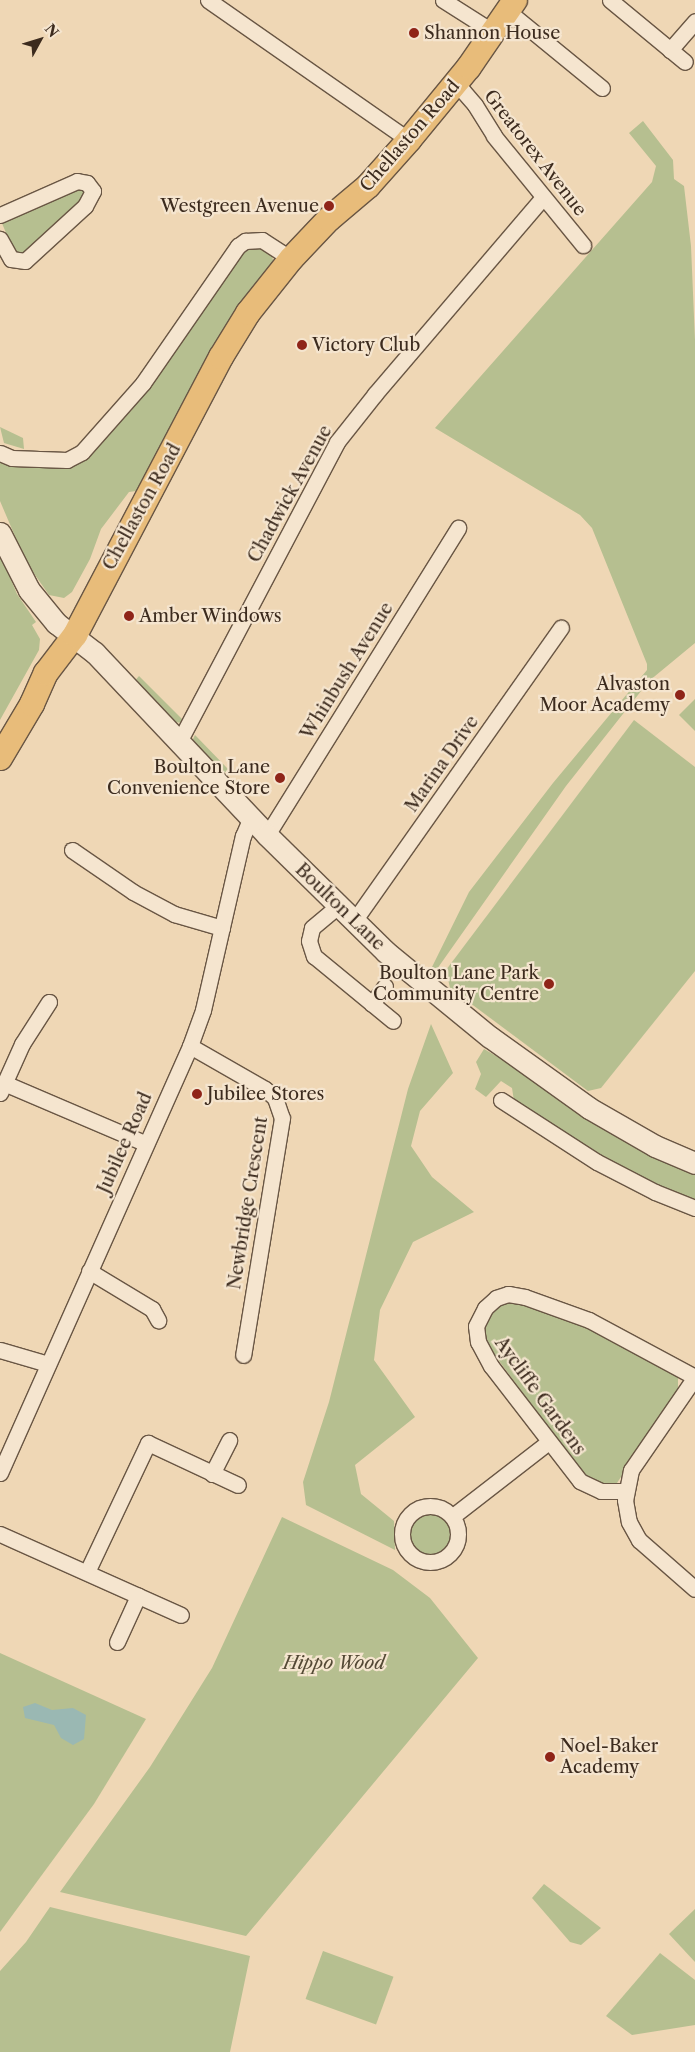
<!DOCTYPE html>
<style>
body{margin:0}
#map{position:relative;width:695px;height:2052px;overflow:hidden;background:#efd7b5;font-family:"Libre Caslon Text",serif}
div>[style]{position:absolute}
.green>*{inset:0;background:#b6bf90;transform-origin:0 0}
.round{border-radius:50%}
.water>*{inset:0;background:#9ab8b3}
.roads{filter:drop-shadow(1px 0 #695644) drop-shadow(-1px 0 #695644) drop-shadow(0 1px #695644) drop-shadow(0 -1px #695644)}
.street>*{height:15px;margin:-7.5px;padding:0 7.5px;transform-origin:7.5px;border-radius:7.5px;background:#f5e5cf}
.street>.ring{margin:-7.5px;padding:0;box-sizing:content-box;background:none;border:15px solid #f5e5cf;border-radius:50%}
.secondary>*{height:21px;margin:-10.5px;padding:0 10.5px;transform-origin:10.5px;border-radius:10.5px;background:#f5e5cf}
.primary>*{height:24px;margin:-12px;padding:0 12px;transform-origin:12px;border-radius:12px;background:#e8bc7a}
.dots>*{width:14px;height:14px;translate:-50% -50%;box-sizing:border-box;border:2px solid #f5e5cf;border-radius:50%}
span{translate:-50% -50%;white-space:nowrap;text-align:center;line-height:1.15;-webkit-text-stroke:4.5px #f5e5cf;paint-order:stroke}
.poi-label{font-size:18px;color:#3c2b1e}
.left{translate:0 -50%;text-align:left}
.right{translate:-100% -50%;text-align:right}
.street-label{font-size:18px;color:#3c2b1e}
.park-label{font-size:18px;color:#544935;font-style:italic}
.north{position:absolute;left:15px;top:15px;width:50px;height:50px;-webkit-text-stroke:4px #f5e5cf;paint-order:stroke;rotate:51deg;font-size:14px;font-weight:700;line-height:20px;text-align:center;color:#3c2b1e}
.north::after{content:'';display:block;margin:auto;width:18px;height:22px;background:#3c2b1e;clip-path:polygon(50% 0,100% 100%,50% 72%,0 100%)}
</style>
<div id="map">
<div class="green">
<div style="clip-path:polygon(643px 121px,673px 160px,674px 179px,684px 186px,691px 246px,695px 340px,695px 643px,649px 681px,566px 786px,437px 969px,432px 967px,469px 892px,553px 783px,647px 670px,647px 664px,592px 528px,580px 515px,435px 428px,652px 182px,656px 166px,629px 133px)"></div>
<div style="clip-path:polygon(78px 187px,89px 192px,22px 256px,15px 254px,1px 221px)"></div>
<div style="clip-path:polygon(258px 245px,271px 252px,274px 264px,136px 491px,129px 492px,101px 529px,90px 559px,72px 592px,64px 598px,49px 595px,26px 562px,0 501px,0 458px,85px 457px,131px 411px,243px 248px)"></div>
<div style="clip-path:polygon(0 427px,23px 438px,24px 449px,4px 443px)"></div>
<div style="clip-path:polygon(0 553px,17px 594px,36px 622px,32px 625px,40px 639px,39px 650px,0 720px)"></div>
<div style="clip-path:polygon(139px 676px,182px 719px,182px 723px,175px 722px,134px 682px)"></div>
<div style="clip-path:polygon(695px 699px,695px 731px,679px 715px)"></div>
<div style="clip-path:polygon(634px 720px,695px 767px,695px 971px,601px 1088px,588px 1091px,450px 988px,446px 970px)"></div>
<div style="clip-path:polygon(195px 735px,228px 769px,226px 772px,222px 773px,192px 741px)"></div>
<div style="clip-path:polygon(431px 1024px,453px 1073px,420px 1111px,411px 1146px,432px 1177px,474px 1212px,413px 1242px,380px 1310px,374px 1360px,415px 1417px,355px 1465px,361px 1494px,394px 1521px,395px 1550px,306px 1505px,303px 1482px,329px 1402px,408px 1089px)"></div>
<div style="clip-path:polygon(484px 1049px,695px 1171px,695px 1203px,628px 1174px,514px 1101px,512px 1088px,501px 1081px,486px 1097px,475px 1089px,481px 1074px,476px 1062px)"></div>
<div style="clip-path:polygon(513px 1300px,606px 1335px,678px 1376px,678px 1389px,617px 1483px,611px 1486px,593px 1483px,582px 1473px,488px 1346px,484px 1332px,485px 1320px,499px 1306px)"></div>
<div class="round" style="left:407px;top:1510px;width:46px;height:46px"></div>
<div style="clip-path:polygon(282px 1517px,393px 1570px,430px 1598px,478px 1658px,246px 1936px,60px 1892px,150px 1767px,212px 1668px)"></div>
<div style="clip-path:polygon(0 1653px,146px 1719px,94px 1804px,0 1932px)"></div>
<div style="clip-path:polygon(544px 1884px,601px 1928px,581px 1945px,570px 1942px,532px 1898px)"></div>
<div style="clip-path:polygon(50px 1907px,250px 1956px,230px 2052px,0 2052px,0 1971px,26px 1942px)"></div>
<div style="clip-path:polygon(695px 1909px,695px 1962px,669px 1934px)"></div>
<div style="left:323px;top:1951px;width:75px;height:51px;rotate:20deg"></div>
<div style="clip-path:polygon(660px 1953px,695px 1980px,695px 2025px,632px 2035px,606px 2016px)"></div>
</div>
<div class="water">
<div style="clip-path:polygon(35px 1703px,52px 1710px,73px 1708px,86px 1715px,84px 1739px,73px 1745px,61px 1738px,54px 1725px,25px 1718px,23px 1707px)"></div>
</div>
<div class="roads">
<div class="street">
<div style="left:208px;top:0;width:245px;rotate:34.9deg"></div>
<div style="left:443px;top:0;width:62px;rotate:32.4deg"></div>
<div style="left:610px;top:0;width:97px;rotate:39.6deg"></div>
<div style="left:509px;top:12px;width:120px;rotate:39.3deg"></div>
<div style="left:670px;top:50px;width:38px;rotate:-49deg"></div>
<div style="left:454px;top:86px;width:10px;rotate:29deg"></div>
<div style="left:463px;top:91px;width:18px;rotate:49deg"></div>
<div style="left:475px;top:105px;width:36px;rotate:58deg"></div>
<div style="left:494px;top:136px;width:141px;rotate:50.8deg"></div>
<div style="left:0;top:215px;width:84px;rotate:-23.8deg"></div>
<div style="left:77px;top:181px;width:10px;rotate:11deg"></div>
<div style="left:87px;top:183px;width:10px;rotate:53deg"></div>
<div style="left:93px;top:191px;width:17px;rotate:118deg"></div>
<div style="left:85px;top:206px;width:81px;rotate:137.5deg"></div>
<div style="left:25px;top:261px;width:14px;rotate:-172deg"></div>
<div style="left:11px;top:259px;width:23px;rotate:-119deg"></div>
<div style="left:0;top:453px;width:13px;rotate:23deg"></div>
<div style="left:12px;top:458px;width:55px;rotate:2.1deg"></div>
<div style="left:67px;top:460px;width:17px;rotate:-28deg"></div>
<div style="left:82px;top:452px;width:92px;rotate:-48.5deg"></div>
<div style="left:143px;top:383px;width:167px;rotate:-55.3deg"></div>
<div style="left:238px;top:246px;width:9px;rotate:-36deg"></div>
<div style="left:245px;top:241px;width:17px;rotate:-3deg"></div>
<div style="left:262px;top:240px;width:35px;rotate:33deg"></div>
<div style="left:180px;top:740px;width:337px;rotate:-62.2deg"></div>
<div style="left:337px;top:442px;width:61px;rotate:-51.6deg"></div>
<div style="left:375px;top:394px;width:259px;rotate:-49.5deg"></div>
<div style="left:267px;top:835px;width:362px;rotate:-58.1deg"></div>
<div style="left:72px;top:850px;width:74px;rotate:34.5deg"></div>
<div style="left:133px;top:892px;width:47px;rotate:28.2deg"></div>
<div style="left:174px;top:914px;width:50px;rotate:16.3deg"></div>
<div style="left:338px;top:906px;width:34px;rotate:140deg"></div>
<div style="left:312px;top:928px;width:13px;rotate:103deg"></div>
<div style="left:309px;top:941px;width:16px;rotate:72deg"></div>
<div style="left:314px;top:956px;width:102px;rotate:39.4deg"></div>
<div style="left:354px;top:921px;width:359px;rotate:-54.8deg"></div>
<div style="left:372px;top:1004px;width:22px;rotate:-54deg"></div>
<div style="left:190px;top:1046px;width:86px;rotate:29.8deg"></div>
<div style="left:265px;top:1089px;width:13px;rotate:42deg"></div>
<div style="left:275px;top:1098px;width:21px;rotate:71deg"></div>
<div style="left:282px;top:1118px;width:240px;rotate:99.3deg"></div>
<div style="left:4px;top:1083px;width:153px;rotate:23.1deg"></div>
<div style="left:0;top:1093px;width:54px;rotate:-65.8deg"></div>
<div style="left:22px;top:1044px;width:50px;rotate:-57.3deg"></div>
<div style="left:501px;top:1100px;width:114px;rotate:32.9deg"></div>
<div style="left:597px;top:1162px;width:65px;rotate:27.3deg"></div>
<div style="left:655px;top:1192px;width:43px;rotate:21.8deg"></div>
<div style="left:89px;top:1271px;width:74px;rotate:31.1deg"></div>
<div style="left:152px;top:1309px;width:13px;rotate:61deg"></div>
<div style="left:0;top:1350px;width:50px;rotate:16.3deg"></div>
<div style="left:0;top:1473px;width:467px;rotate:-66deg"></div>
<div style="left:190px;top:1046px;width:38px;rotate:-70deg"></div>
<div style="left:203px;top:1010px;width:179px;rotate:-77.1deg"></div>
<div style="left:243px;top:836px;width:21px;rotate:-67deg"></div>
<div style="left:212px;top:1474px;width:38px;rotate:-63deg"></div>
<div style="left:625px;top:1491px;width:24px;rotate:180deg"></div>
<div style="left:601px;top:1491px;width:23px;rotate:-155deg"></div>
<div style="left:580px;top:1481px;width:145px;rotate:-127.7deg"></div>
<div style="left:491px;top:1366px;width:27px;rotate:-118deg"></div>
<div style="left:478px;top:1342px;width:16px;rotate:-97deg"></div>
<div style="left:476px;top:1326px;width:20px;rotate:-63deg"></div>
<div style="left:485px;top:1308px;width:15px;rotate:-42deg"></div>
<div style="left:496px;top:1298px;width:13px;rotate:-18deg"></div>
<div style="left:508px;top:1294px;width:17px;rotate:10deg"></div>
<div style="left:525px;top:1297px;width:68px;rotate:19.8deg"></div>
<div style="left:589px;top:1320px;width:120px;rotate:28.3deg"></div>
<div style="left:695px;top:1377px;width:113px;rotate:124.5deg"></div>
<div style="left:631px;top:1470px;width:31px;rotate:101deg"></div>
<div style="left:625px;top:1500px;width:22px;rotate:80deg"></div>
<div style="left:629px;top:1522px;width:21px;rotate:61deg"></div>
<div style="left:639px;top:1540px;width:74px;rotate:41.2deg"></div>
<div class="ring" style="left:402px;top:1506px;width:41px;height:41px"></div>
<div style="left:453px;top:1516px;width:119px;rotate:-37.8deg"></div>
<div style="left:0;top:1534px;width:198px;rotate:24.1deg"></div>
<div style="left:87px;top:1572px;width:143px;rotate:-64.7deg"></div>
<div style="left:148px;top:1443px;width:99px;rotate:25deg"></div>
<div style="left:117px;top:1642px;width:51px;rotate:-65.5deg"></div>
</div>
<div class="secondary">
<div style="left:0;top:533px;width:64px;rotate:63deg"></div>
<div style="left:29px;top:590px;width:43px;rotate:50.7deg"></div>
<div style="left:56px;top:623px;width:49px;rotate:37.6deg"></div>
<div style="left:95px;top:653px;width:250px;rotate:46.6deg"></div>
<div style="left:267px;top:835px;width:167px;rotate:44.5deg"></div>
<div style="left:386px;top:952px;width:134px;rotate:39.3deg"></div>
<div style="left:490px;top:1037px;width:122px;rotate:35.6deg"></div>
<div style="left:589px;top:1108px;width:76px;rotate:29.9deg"></div>
<div style="left:655px;top:1146px;width:43px;rotate:23deg"></div>
</div>
<div class="primary">
<div style="left:0;top:758px;width:63px;rotate:-59.3deg"></div>
<div style="left:32px;top:704px;width:34px;rotate:-66deg"></div>
<div style="left:46px;top:673px;width:48px;rotate:-52.7deg"></div>
<div style="left:75px;top:635px;width:314px;rotate:-62.3deg"></div>
<div style="left:221px;top:357px;width:52px;rotate:-58.5deg"></div>
<div style="left:248px;top:313px;width:69px;rotate:-51.5deg"></div>
<div style="left:291px;top:259px;width:55px;rotate:-46.5deg"></div>
<div style="left:329px;top:219px;width:51px;rotate:-40.2deg"></div>
<div style="left:368px;top:186px;width:62px;rotate:-48.3deg"></div>
<div style="left:409px;top:140px;width:94px;rotate:-50.6deg"></div>
<div style="left:469px;top:67px;width:81px;rotate:-55.5deg"></div>
</div>
</div>
<div class="dots">
<div style="left:414px;top:33px;background:#8f2418"></div>
<div style="left:329px;top:206px;background:#8f2418"></div>
<div style="left:302px;top:345px;background:#8f2418"></div>
<div style="left:129px;top:616px;background:#8f2418"></div>
<div style="left:680px;top:695px;background:#8f2418"></div>
<div style="left:280px;top:778px;background:#8f2418"></div>
<div style="left:549px;top:984px;background:#8f2418"></div>
<div style="left:197px;top:1094px;background:#8f2418"></div>
<div style="left:550px;top:1757px;background:#8f2418"></div>
</div>
<div class="poi-label">
<span class="left" style="left:424px;top:33px">Shannon House</span>
<span class="right" style="left:319px;top:206px">Westgreen Avenue</span>
<span class="left" style="left:312px;top:345px">Victory Club</span>
<span class="left" style="left:139px;top:616px">Amber Windows</span>
<span class="right" style="left:670px;top:695px">Alvaston<br>Moor Academy</span>
<span class="right" style="left:270px;top:778px">Boulton Lane<br>Convenience Store</span>
<span class="right" style="left:539px;top:984px">Boulton Lane Park<br>Community Centre</span>
<span class="left" style="left:207px;top:1094px">Jubilee Stores</span>
<span class="left" style="left:560px;top:1757px">Noel-Baker<br>Academy</span>
</div>
<div class="street-label">
<span style="left:410px;top:136px;rotate:-49deg">Chellaston Road</span>
<span style="left:535px;top:153px;rotate:52deg">Greatorex Avenue</span>
<span style="left:290px;top:494px;rotate:-61deg">Chadwick Avenue</span>
<span style="left:142px;top:507px;rotate:-61deg">Chellaston Road</span>
<span style="left:347px;top:671px;rotate:-58deg">Whinbush Avenue</span>
<span style="left:442px;top:764px;rotate:-55deg">Marina Drive</span>
<span style="left:340px;top:907px;rotate:44deg">Boulton Lane</span>
<span style="left:125px;top:1143px;rotate:-66deg">Jubilee Road</span>
<span style="left:248px;top:1203px;rotate:-81deg">Newbridge Crescent</span>
<span style="left:540px;top:1396px;rotate:54deg">Aycliffe Gardens</span>
</div>
<div class="park-label">
<span style="left:334px;top:1663px">Hippo Wood</span>
</div>
<div class="north">N</div>
</div>
